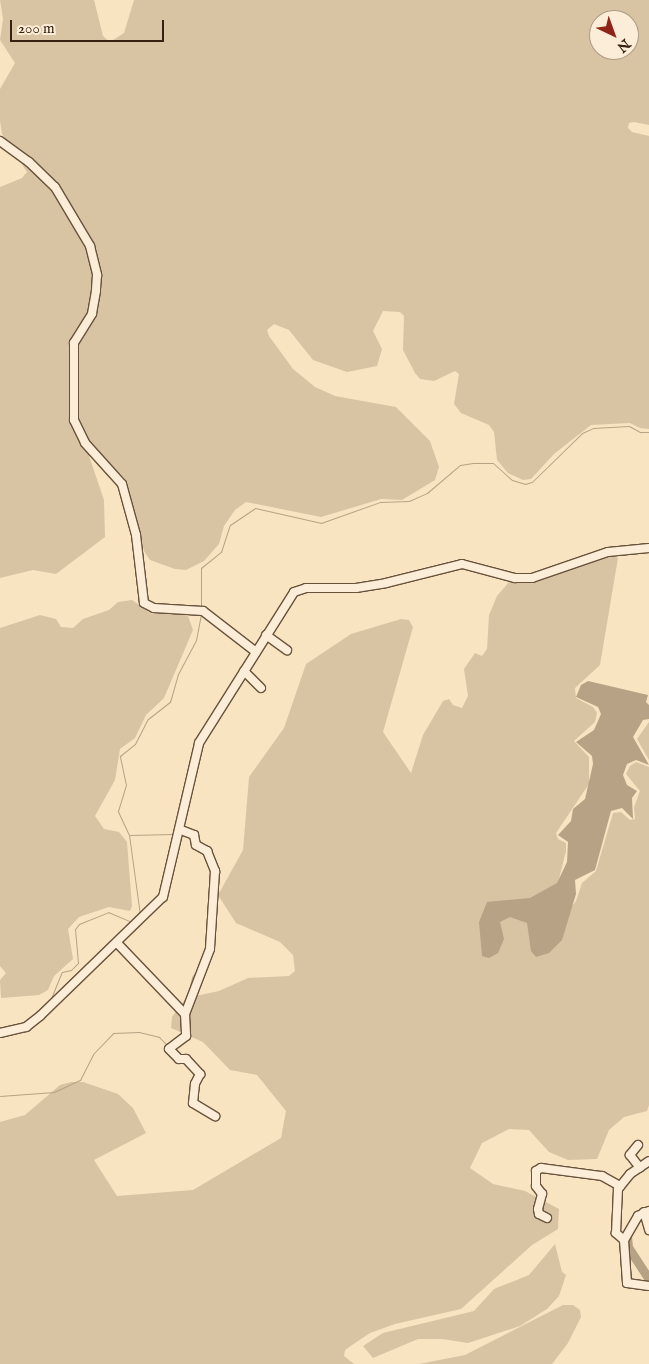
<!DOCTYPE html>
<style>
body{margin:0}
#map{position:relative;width:649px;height:1364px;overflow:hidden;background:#f9e4c1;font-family:"IM FELL English",serif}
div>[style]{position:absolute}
.green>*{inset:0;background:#d8c3a3}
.water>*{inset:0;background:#b7a285}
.stream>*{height:1px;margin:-0.5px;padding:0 0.5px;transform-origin:0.5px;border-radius:0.5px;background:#b7a285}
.river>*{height:9px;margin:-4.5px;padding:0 4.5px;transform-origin:4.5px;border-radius:4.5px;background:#b7a285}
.roads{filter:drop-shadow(1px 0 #68523c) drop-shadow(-1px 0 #68523c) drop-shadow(0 1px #68523c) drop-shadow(0 -1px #68523c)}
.minor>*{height:8px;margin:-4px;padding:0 4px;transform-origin:4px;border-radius:4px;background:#fbedd7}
span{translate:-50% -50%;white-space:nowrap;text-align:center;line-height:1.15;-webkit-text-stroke:4px #fbedd7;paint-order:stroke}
.north{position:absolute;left:589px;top:10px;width:50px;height:50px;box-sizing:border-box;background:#fbedd7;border:1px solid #ad9b87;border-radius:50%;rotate:138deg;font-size:14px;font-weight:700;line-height:20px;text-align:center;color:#372110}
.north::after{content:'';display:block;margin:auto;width:18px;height:22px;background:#8f2418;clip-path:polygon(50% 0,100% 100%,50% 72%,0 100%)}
.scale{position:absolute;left:10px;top:20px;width:154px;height:22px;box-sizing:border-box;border:2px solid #372110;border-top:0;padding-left:6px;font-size:15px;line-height:18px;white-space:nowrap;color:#372110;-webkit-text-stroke:4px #fbedd7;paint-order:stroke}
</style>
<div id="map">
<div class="green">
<div style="clip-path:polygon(evenodd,0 0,94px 0,103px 36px,110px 42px,124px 33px,134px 0,649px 0,649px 125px,634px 122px,629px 123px,628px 128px,632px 132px,649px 136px,649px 429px,640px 428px,630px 423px,591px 425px,554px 454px,531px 479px,523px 480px,508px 473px,497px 460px,494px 432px,489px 425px,461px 413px,454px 404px,459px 374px,455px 371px,434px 381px,420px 379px,415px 373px,403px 350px,404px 316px,400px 312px,383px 311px,373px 331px,382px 349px,377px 366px,347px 372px,313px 360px,289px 330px,274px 324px,267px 330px,269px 336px,293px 369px,315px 387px,335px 396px,396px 407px,430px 441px,439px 467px,435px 480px,402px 500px,381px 499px,321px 517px,246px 502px,235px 510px,224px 526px,219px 544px,204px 561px,186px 570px,175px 569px,150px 560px,144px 551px,126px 480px,97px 450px,87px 450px,104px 500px,105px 537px,56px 574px,33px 570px,0 578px,0 187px,22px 178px,27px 172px,2px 134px,0 121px,0 89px,15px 63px,0 40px,3px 19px,0 0,599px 20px,629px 20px,629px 50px,599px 50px,599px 20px)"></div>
<div style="clip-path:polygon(609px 555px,618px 558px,600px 665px,575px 688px,576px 698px,593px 707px,597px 713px,595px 722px,574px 741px,589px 757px,589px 784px,556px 833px,558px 839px,566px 843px,566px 851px,553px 903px,564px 916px,576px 901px,582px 883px,596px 871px,613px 813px,621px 812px,630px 820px,635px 819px,634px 807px,640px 791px,626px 774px,630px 766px,636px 762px,649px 767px,649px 1105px,647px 1111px,624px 1117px,609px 1130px,597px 1159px,568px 1160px,549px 1152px,529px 1130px,509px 1129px,482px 1143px,470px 1168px,493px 1184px,525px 1191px,559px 1209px,558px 1229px,532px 1245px,461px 1309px,395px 1324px,370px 1333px,352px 1345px,345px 1350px,344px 1356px,354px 1364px,0 1364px,0 1122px,25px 1115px,60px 1085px,71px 1082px,83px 1082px,118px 1094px,133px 1108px,146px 1133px,94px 1160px,117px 1196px,193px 1190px,281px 1138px,286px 1111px,257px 1075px,230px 1070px,203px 1042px,171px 1028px,172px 1017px,186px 998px,219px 991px,248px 978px,289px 976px,295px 971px,293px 955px,280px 942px,236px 923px,218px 895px,243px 850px,249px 777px,284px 728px,306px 664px,351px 634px,401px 619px,409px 620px,413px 627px,383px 732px,411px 773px,423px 735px,443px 701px,449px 699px,453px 705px,462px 708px,468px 696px,464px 669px,475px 653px,482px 656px,487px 649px,489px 615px,497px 596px,509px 582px,544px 579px)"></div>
<div style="clip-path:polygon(132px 600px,152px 614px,173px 611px,188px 616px,193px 630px,164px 698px,146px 715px,135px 738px,120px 749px,115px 780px,95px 816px,104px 829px,119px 832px,127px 842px,132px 906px,130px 911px,109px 907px,79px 917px,68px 929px,73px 959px,54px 976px,48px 990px,39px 995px,1px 998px,0 980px,6px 973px,0 966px,0 628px,40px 615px,56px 619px,61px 627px,73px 628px,83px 619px,109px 610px,118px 602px)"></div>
<div style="clip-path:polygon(649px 722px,649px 760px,637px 739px)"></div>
<div style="clip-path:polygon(555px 1244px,562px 1272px,566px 1275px,559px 1296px,547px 1309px,520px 1326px,468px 1343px,442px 1339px,418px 1339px,373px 1358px,363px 1346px,383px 1333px,474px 1311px,494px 1289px,529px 1275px)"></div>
<div style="clip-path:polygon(563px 1305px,573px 1305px,580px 1310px,581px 1317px,568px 1343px,552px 1364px,419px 1364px,465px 1355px)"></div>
</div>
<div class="water">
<div style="clip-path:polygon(588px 681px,648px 695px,646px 702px,649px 705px,649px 719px,643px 720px,633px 737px,649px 765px,636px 760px,627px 764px,623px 775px,627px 785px,637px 791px,632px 798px,633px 819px,622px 808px,611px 811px,595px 870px,575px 880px,576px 894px,562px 940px,549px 953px,536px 957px,531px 951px,527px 923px,510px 917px,500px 922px,504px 939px,498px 953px,489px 958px,482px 956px,479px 922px,487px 902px,530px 898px,557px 883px,567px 862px,568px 842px,558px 835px,571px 821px,573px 809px,585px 799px,593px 764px,592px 756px,576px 742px,594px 730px,601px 714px,598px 707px,576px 697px,581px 685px)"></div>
</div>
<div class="stream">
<div style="left:201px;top:606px;width:38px;rotate:-90deg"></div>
<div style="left:201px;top:568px;width:26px;rotate:-39deg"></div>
<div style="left:221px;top:552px;width:28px;rotate:-72deg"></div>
<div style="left:230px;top:525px;width:30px;rotate:-34deg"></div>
<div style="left:255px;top:508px;width:68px;rotate:12.8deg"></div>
<div style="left:321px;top:523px;width:63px;rotate:-19.6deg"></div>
<div style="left:380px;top:502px;width:29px;rotate:-2deg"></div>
<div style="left:409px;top:501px;width:20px;rotate:-24deg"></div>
<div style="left:427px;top:493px;width:43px;rotate:-40.3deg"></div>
<div style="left:460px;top:465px;width:13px;rotate:-9deg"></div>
<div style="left:473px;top:463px;width:20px"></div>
<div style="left:493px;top:463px;width:25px;rotate:42deg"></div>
<div style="left:512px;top:480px;width:14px;rotate:17deg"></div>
<div style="left:525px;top:484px;width:7px;rotate:-16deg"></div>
<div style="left:532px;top:482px;width:70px;rotate:-44.4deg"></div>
<div style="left:582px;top:433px;width:12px;rotate:-24deg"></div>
<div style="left:593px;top:428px;width:36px;rotate:-3deg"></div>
<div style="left:629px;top:426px;width:13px;rotate:29deg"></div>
<div style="left:640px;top:432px;width:9px"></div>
<div style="left:130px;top:835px;width:43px;rotate:-1.3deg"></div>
<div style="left:194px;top:847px;width:15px;rotate:37deg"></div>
<div style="left:140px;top:915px;width:81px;rotate:-97.8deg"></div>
<div style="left:129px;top:835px;width:26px;rotate:-115deg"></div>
<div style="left:118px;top:811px;width:27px;rotate:-73deg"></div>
<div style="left:126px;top:785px;width:30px;rotate:-102deg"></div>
<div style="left:120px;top:756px;width:19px;rotate:-39deg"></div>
<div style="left:135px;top:744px;width:28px;rotate:-63deg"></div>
<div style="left:148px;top:719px;width:28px;rotate:-38deg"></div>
<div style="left:170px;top:702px;width:29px;rotate:-74deg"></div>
<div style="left:178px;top:674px;width:38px;rotate:-62deg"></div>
<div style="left:196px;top:640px;width:25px;rotate:-79deg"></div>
<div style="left:188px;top:995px;width:18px;rotate:-77deg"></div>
<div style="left:192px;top:977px;width:14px;rotate:-54deg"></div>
<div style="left:181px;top:1018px;width:15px;rotate:86deg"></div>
<div style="left:22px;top:1024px;width:36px;rotate:-39deg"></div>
<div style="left:50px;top:1001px;width:31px;rotate:-68deg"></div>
<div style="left:62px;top:972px;width:9px;rotate:-13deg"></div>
<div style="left:71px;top:970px;width:10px;rotate:-45deg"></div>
<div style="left:78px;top:963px;width:34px;rotate:-95deg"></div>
<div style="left:75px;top:929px;width:6px;rotate:-51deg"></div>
<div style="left:79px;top:924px;width:31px;rotate:-22deg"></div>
<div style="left:108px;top:912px;width:26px;rotate:23deg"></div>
<div style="left:0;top:1096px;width:54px;rotate:-4.2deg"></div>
<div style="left:54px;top:1092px;width:29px;rotate:-25deg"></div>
<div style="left:80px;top:1080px;width:30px;rotate:-63deg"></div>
<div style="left:94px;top:1053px;width:28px;rotate:-46deg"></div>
<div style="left:113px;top:1033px;width:26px;rotate:-2deg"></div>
<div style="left:139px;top:1032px;width:21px;rotate:14deg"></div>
<div style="left:159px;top:1037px;width:11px;rotate:45deg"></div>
</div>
<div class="river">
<div style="left:627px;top:1236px;width:11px;rotate:85deg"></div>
<div style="left:628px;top:1247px;width:38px;rotate:57deg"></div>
</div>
<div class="roads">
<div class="minor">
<div style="left:0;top:141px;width:36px;rotate:36deg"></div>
<div style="left:29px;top:162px;width:36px;rotate:44deg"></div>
<div style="left:55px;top:187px;width:69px;rotate:59.3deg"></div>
<div style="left:90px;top:246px;width:30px;rotate:76deg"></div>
<div style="left:97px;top:275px;width:16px;rotate:94deg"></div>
<div style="left:96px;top:291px;width:23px;rotate:100deg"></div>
<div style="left:92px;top:314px;width:34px;rotate:122deg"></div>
<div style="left:74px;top:343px;width:77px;rotate:90deg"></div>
<div style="left:74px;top:420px;width:25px;rotate:64deg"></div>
<div style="left:85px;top:443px;width:55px;rotate:47.9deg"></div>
<div style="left:122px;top:484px;width:53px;rotate:74.6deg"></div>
<div style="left:136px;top:535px;width:68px;rotate:83.3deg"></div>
<div style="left:144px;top:603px;width:11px;rotate:27deg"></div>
<div style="left:154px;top:608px;width:49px;rotate:3.5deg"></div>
<div style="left:203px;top:611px;width:67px;rotate:37.7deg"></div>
<div style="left:266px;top:635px;width:26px;rotate:36deg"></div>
<div style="left:244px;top:671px;width:24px;rotate:45deg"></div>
<div style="left:181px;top:830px;width:14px;rotate:21deg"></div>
<div style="left:194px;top:835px;width:10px;rotate:79deg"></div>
<div style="left:196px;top:845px;width:13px;rotate:29deg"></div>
<div style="left:207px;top:851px;width:22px;rotate:68deg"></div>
<div style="left:215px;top:871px;width:78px;rotate:93.7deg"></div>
<div style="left:210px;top:949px;width:70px;rotate:111deg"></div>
<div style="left:118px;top:944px;width:97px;rotate:46.3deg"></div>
<div style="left:185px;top:1014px;width:22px;rotate:87deg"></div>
<div style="left:186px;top:1036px;width:21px;rotate:143deg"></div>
<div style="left:169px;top:1049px;width:14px;rotate:45deg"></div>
<div style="left:179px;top:1059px;width:7px"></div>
<div style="left:186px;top:1059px;width:21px;rotate:47deg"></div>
<div style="left:200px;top:1074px;width:11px;rotate:117deg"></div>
<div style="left:195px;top:1084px;width:19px;rotate:96deg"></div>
<div style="left:193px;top:1103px;width:26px;rotate:31deg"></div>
<div style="left:0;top:1033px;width:27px;rotate:-13deg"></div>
<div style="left:26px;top:1027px;width:18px;rotate:-38deg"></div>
<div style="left:40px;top:1016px;width:171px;rotate:-44.1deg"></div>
<div style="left:163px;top:897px;width:158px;rotate:-76.8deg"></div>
<div style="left:199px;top:743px;width:178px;rotate:-57.8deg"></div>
<div style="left:294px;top:592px;width:13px;rotate:-18deg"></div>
<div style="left:306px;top:588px;width:50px"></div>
<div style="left:356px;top:588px;width:30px;rotate:-9deg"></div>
<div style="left:386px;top:583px;width:78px;rotate:-14deg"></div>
<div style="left:462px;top:564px;width:55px;rotate:14.8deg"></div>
<div style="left:515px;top:578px;width:17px"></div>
<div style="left:532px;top:578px;width:80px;rotate:-18.9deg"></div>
<div style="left:608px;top:552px;width:41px;rotate:-5.6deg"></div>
<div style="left:638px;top:1145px;width:13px;rotate:129deg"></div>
<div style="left:630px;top:1155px;width:16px;rotate:52deg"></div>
<div style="left:649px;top:1211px;width:12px;rotate:156deg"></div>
<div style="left:638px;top:1216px;width:28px;rotate:120deg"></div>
<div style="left:624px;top:1240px;width:43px;rotate:86deg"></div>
<div style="left:627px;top:1283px;width:22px;rotate:8deg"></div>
<div style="left:644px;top:1212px;width:19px;rotate:74deg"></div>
<div style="left:547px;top:1218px;width:9px;rotate:-153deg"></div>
<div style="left:539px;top:1214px;width:5px;rotate:-101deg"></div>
<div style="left:538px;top:1209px;width:16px;rotate:-75deg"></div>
<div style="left:542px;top:1194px;width:10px;rotate:-127deg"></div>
<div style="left:536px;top:1186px;width:15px;rotate:-90deg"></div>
<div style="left:536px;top:1171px;width:6px;rotate:-31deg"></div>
<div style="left:541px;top:1168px;width:62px;rotate:7.5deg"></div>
<div style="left:602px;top:1176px;width:21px;rotate:29deg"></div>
<div style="left:624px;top:1240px;width:11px;rotate:-139deg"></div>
<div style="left:616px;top:1233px;width:44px;rotate:-87.4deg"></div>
<div style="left:618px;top:1189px;width:19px;rotate:-51deg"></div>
<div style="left:630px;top:1174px;width:23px;rotate:-34deg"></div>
</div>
</div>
<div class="north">N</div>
<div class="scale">200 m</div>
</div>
